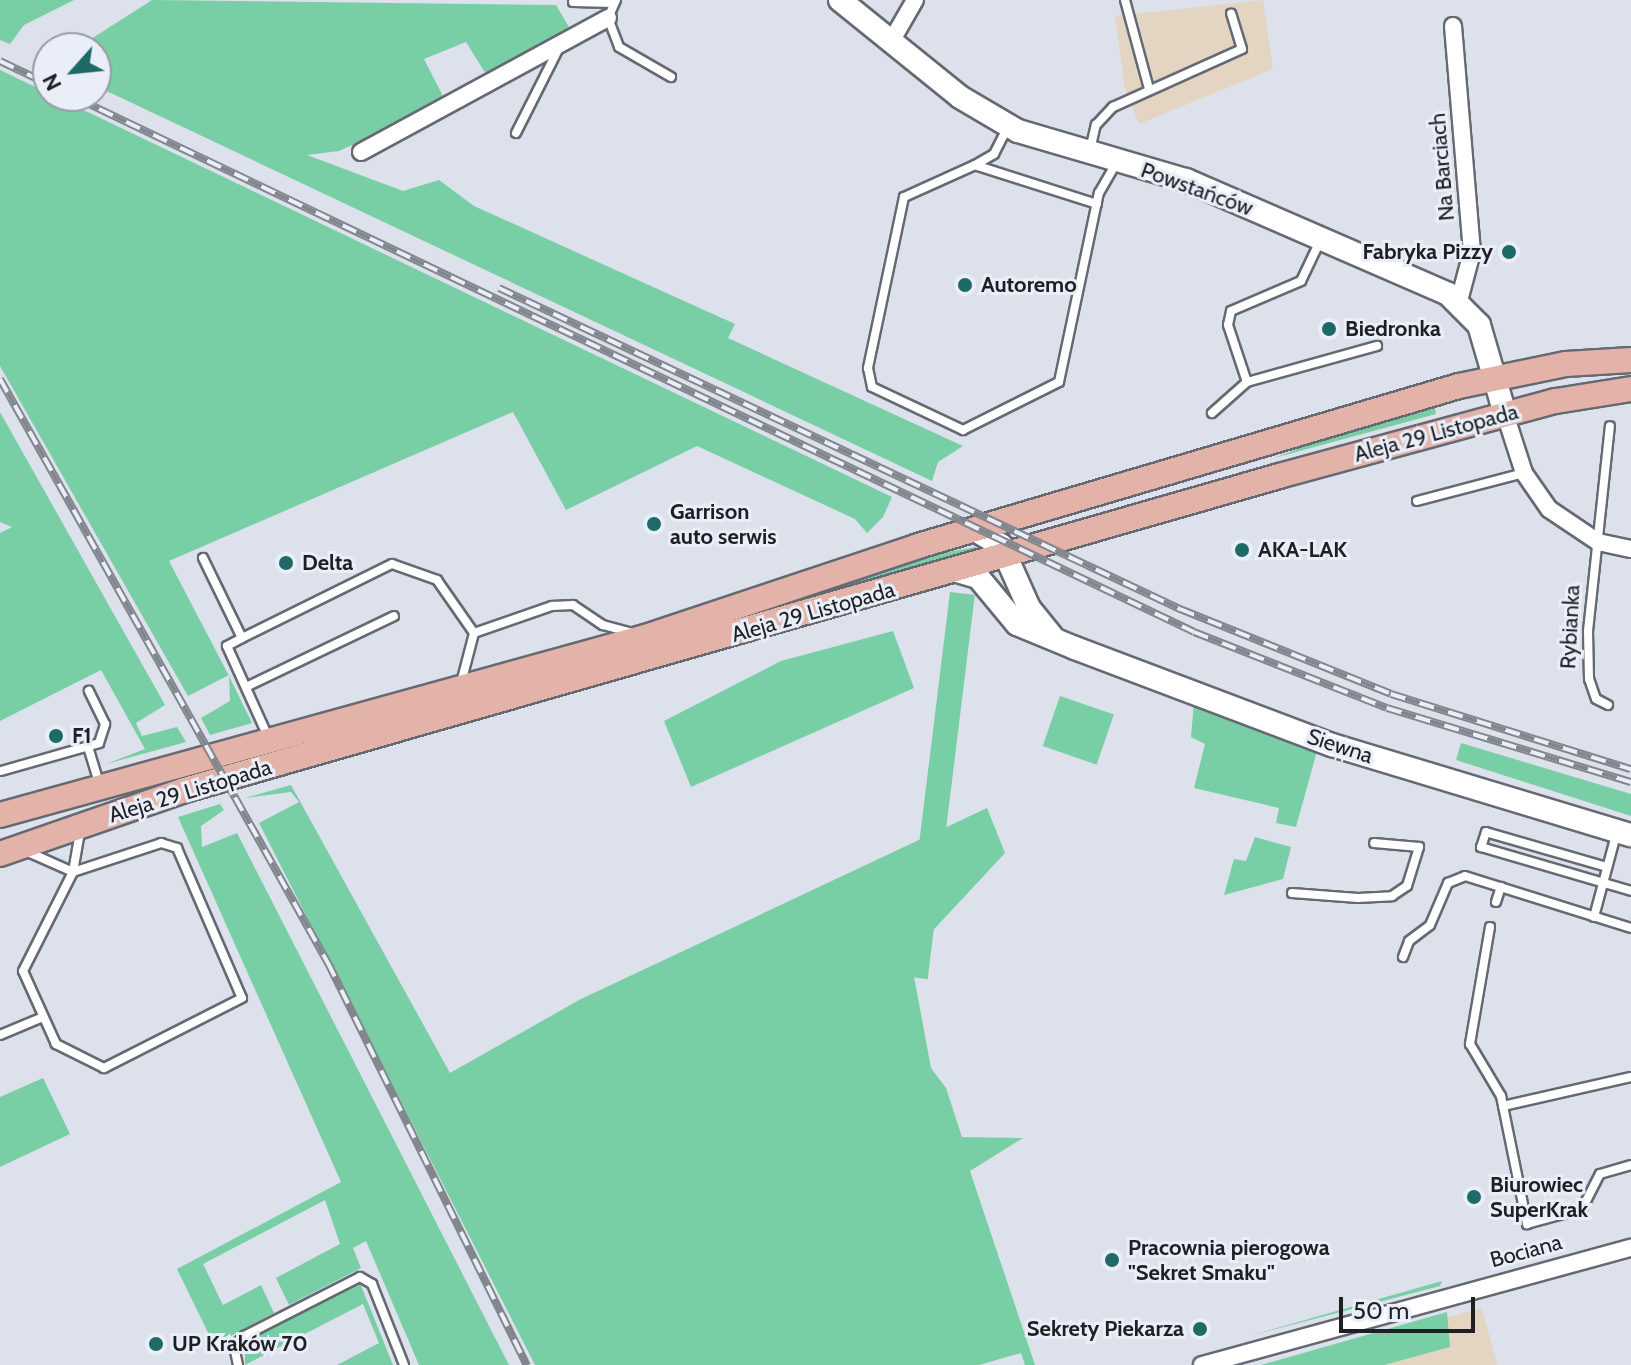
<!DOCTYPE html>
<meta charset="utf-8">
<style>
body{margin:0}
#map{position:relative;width:1631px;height:1365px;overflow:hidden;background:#dce1ec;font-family:Cabin,sans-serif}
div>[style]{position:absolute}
.industrial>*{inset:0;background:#e3d5c2}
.green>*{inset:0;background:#78cfa5;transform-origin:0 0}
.roads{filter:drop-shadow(2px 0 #656972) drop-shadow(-2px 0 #656972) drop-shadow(0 2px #656972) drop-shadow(0 -2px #656972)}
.lane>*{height:8px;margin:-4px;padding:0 4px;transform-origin:4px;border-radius:4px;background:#fff}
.street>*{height:16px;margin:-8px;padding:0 8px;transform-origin:8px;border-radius:8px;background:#fff}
.secondary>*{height:22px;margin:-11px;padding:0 11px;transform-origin:11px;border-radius:11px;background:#fff}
.primary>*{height:24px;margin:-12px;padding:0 12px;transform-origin:12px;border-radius:12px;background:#e3b2a9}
.rail>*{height:8px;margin-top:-4px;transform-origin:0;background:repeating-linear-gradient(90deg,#e9eef9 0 15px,#82868d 0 30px);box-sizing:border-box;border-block:2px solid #82868d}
.dots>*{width:22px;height:22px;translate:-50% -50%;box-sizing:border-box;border:4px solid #e9eef9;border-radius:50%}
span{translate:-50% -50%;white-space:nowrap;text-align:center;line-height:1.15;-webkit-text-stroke:6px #e9eef9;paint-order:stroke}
.street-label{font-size:22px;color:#1e2024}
.poi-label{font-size:22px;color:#1e2024;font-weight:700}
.right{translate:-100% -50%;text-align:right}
.left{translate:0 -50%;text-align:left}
.north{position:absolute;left:32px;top:32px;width:80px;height:80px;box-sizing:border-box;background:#e9eef9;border:2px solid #989ca4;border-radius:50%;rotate:243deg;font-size:22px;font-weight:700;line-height:32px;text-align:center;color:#1e2024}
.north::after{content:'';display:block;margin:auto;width:28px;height:36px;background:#1e6a66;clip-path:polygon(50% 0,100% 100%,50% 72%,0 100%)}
.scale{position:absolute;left:1339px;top:1297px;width:136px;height:36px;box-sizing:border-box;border:4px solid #1e2024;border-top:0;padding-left:10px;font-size:24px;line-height:28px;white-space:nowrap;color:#1e2024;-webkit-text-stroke:6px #e9eef9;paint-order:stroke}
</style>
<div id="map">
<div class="industrial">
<div style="clip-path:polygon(1263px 0,1273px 69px,1139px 124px,1125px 89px,1115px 16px)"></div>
<div style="clip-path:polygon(1482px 1308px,1497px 1365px,1271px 1365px)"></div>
</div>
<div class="green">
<div style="clip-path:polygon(0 0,74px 0,24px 25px,10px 44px,0 40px)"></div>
<div style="clip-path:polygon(152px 0,556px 5px,573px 34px,489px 79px,466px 42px,424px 59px,446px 102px,339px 151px,307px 155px,403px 191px,439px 180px,474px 206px,735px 324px,728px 338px,963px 446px,938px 462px,932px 481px,96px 86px,96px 48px,77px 48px)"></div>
<div style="clip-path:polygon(0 70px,892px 497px,883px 517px,867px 533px,855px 519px,697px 446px,566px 510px,513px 412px,169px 561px,228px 674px,252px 723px,210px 735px,201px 718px,230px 701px,229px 675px,188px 696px,0 366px)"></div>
<div style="clip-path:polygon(1435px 408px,1436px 414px,1274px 458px,1316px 442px)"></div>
<div style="clip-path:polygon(0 412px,165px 705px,136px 723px,142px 736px,177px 727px,186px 742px,106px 764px,145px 749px,101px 670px,0 721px,0 533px,12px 527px,0 522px)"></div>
<div style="clip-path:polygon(975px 547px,978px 551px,807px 600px,911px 559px)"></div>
<div style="left:950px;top:592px;width:25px;height:387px;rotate:7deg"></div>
<div style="clip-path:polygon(893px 631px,914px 688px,691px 787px,664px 721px,781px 661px)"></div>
<div style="left:1060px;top:696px;width:57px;height:53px;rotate:19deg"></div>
<div style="clip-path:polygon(1194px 702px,1317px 751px,1296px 827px,1276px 823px,1279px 808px,1194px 788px,1205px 744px,1191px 737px)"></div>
<div style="clip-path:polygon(1461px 743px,1631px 794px,1631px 816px,1456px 760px)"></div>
<div style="clip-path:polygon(291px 785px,450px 1073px,581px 999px,987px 808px,1005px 853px,910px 955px,931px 1068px,946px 1088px,962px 1137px,1023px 1138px,970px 1171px,1035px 1365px,1025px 1365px,1021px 1353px,979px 1365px,535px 1365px,259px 823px,299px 802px,291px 792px,245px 798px)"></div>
<div style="clip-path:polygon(220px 804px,224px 810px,201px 826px,202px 847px,237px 833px,509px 1365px,419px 1365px,366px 1241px,353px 1248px,361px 1268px,289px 1305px,276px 1278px,340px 1244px,325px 1200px,203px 1264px,223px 1305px,261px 1285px,274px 1313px,225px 1339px,216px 1336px,218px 1353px,177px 1269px,341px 1182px,178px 817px)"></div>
<div style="clip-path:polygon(1255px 837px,1291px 847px,1283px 879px,1224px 895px,1234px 859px,1246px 861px)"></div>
<div style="clip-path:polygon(43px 1078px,70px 1134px,0 1167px,0 1097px)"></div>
<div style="clip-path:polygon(1442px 1281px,1440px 1286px,1249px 1336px)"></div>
<div style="clip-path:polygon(360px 1283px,393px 1365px,337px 1365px,379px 1343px,363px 1304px,245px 1365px,245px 1342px)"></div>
<div style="clip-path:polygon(1447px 1312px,1450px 1347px,1384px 1365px,1261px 1365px)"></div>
</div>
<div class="roads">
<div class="lane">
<div style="left:616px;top:0;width:20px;rotate:114deg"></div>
<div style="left:608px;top:18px;width:31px;rotate:69deg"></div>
<div style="left:619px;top:47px;width:60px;rotate:30deg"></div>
<div style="left:1125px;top:0;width:92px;rotate:74.9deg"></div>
<div style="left:573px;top:2px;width:41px;rotate:1.4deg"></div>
<div style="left:516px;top:133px;width:93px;rotate:-63.2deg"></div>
<div style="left:1090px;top:150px;width:26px;rotate:-77deg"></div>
<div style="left:1096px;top:125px;width:25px;rotate:-47deg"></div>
<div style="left:1113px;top:107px;width:141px;rotate:-24.2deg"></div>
<div style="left:1242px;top:49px;width:37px;rotate:-107deg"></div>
<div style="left:975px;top:165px;width:22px;rotate:-30deg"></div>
<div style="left:994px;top:154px;width:28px;rotate:-63deg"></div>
<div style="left:1097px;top:204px;width:128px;rotate:-162.3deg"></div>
<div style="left:975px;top:165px;width:78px;rotate:155.7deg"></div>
<div style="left:904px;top:197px;width:175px;rotate:101.9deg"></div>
<div style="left:868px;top:368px;width:19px;rotate:78deg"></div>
<div style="left:872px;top:387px;width:101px;rotate:25.3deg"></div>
<div style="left:963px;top:430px;width:107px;rotate:-26.6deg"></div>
<div style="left:1059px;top:382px;width:193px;rotate:-78.1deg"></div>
<div style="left:1099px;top:193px;width:36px;rotate:-60deg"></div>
<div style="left:1320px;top:241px;width:44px;rotate:115.4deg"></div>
<div style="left:1301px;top:281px;width:76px;rotate:156.8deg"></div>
<div style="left:1231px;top:311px;width:14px;rotate:102deg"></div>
<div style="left:1228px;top:325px;width:60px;rotate:71.6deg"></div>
<div style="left:1247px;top:382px;width:135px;rotate:-15.5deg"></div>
<div style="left:1212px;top:413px;width:47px;rotate:-41.5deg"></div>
<div style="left:1417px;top:501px;width:111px;rotate:-14.7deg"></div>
<div style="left:203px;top:558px;width:89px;rotate:64deg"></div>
<div style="left:242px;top:638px;width:17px;rotate:152deg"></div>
<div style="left:227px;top:646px;width:102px;rotate:65.7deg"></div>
<div style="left:242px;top:638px;width:167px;rotate:-26.3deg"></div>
<div style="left:392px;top:564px;width:48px;rotate:19.6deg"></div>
<div style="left:437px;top:580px;width:65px;rotate:55.1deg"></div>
<div style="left:461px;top:683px;width:52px;rotate:-75.4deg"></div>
<div style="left:474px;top:633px;width:83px;rotate:-19.1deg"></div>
<div style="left:552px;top:606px;width:21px;rotate:-3deg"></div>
<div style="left:573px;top:605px;width:36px;rotate:34deg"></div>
<div style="left:603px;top:625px;width:30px;rotate:15deg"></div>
<div style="left:246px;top:687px;width:164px;rotate:-25.6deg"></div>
<div style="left:1608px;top:705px;width:13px;rotate:-153deg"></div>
<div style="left:1596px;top:699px;width:21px;rotate:-109deg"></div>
<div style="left:1589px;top:679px;width:48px;rotate:-91.2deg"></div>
<div style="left:1588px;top:631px;width:206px;rotate:-83.9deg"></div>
<div style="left:89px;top:750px;width:38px;rotate:73deg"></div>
<div style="left:1px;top:771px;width:102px;rotate:-15.9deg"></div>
<div style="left:99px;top:743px;width:20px;rotate:-72deg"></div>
<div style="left:105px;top:724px;width:37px;rotate:-116deg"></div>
<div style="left:161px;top:843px;width:17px;rotate:17deg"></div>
<div style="left:177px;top:848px;width:163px;rotate:66.6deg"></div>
<div style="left:242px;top:998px;width:155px;rotate:153.1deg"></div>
<div style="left:104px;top:1068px;width:54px;rotate:-153.4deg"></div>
<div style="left:56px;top:1044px;width:80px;rotate:-114.3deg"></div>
<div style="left:23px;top:971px;width:111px;rotate:-63.2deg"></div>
<div style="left:73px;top:872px;width:93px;rotate:-18.2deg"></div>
<div style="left:28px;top:852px;width:49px;rotate:24deg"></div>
<div style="left:73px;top:872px;width:41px;rotate:-80.1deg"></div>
<div style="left:1607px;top:867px;width:126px;rotate:-163.9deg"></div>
<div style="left:1486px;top:832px;width:16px;rotate:108deg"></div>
<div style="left:1481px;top:847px;width:156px;rotate:16.3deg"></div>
<div style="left:1292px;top:893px;width:66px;rotate:4.3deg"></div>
<div style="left:1358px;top:898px;width:34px;rotate:-3deg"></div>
<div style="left:1392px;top:896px;width:18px;rotate:-34deg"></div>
<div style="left:1407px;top:886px;width:41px;rotate:-72.9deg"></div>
<div style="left:1419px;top:847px;width:45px;rotate:-174.9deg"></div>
<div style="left:1496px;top:902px;width:16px;rotate:-72deg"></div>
<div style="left:1594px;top:917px;width:89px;rotate:-75deg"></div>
<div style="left:1490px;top:927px;width:119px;rotate:99.7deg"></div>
<div style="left:1470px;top:1044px;width:61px;rotate:59.2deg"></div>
<div style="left:1501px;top:1096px;width:131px;rotate:78.5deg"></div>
<div style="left:1527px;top:1224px;width:57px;rotate:-15.3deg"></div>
<div style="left:1582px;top:1209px;width:39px;rotate:-63deg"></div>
<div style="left:1600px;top:1174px;width:32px;rotate:-16deg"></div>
<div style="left:1403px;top:957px;width:17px;rotate:-69deg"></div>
<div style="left:1409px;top:941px;width:26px;rotate:-37deg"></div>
<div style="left:1430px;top:925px;width:46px;rotate:-66.8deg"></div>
<div style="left:1448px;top:883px;width:18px;rotate:-22deg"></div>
<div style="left:1465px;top:876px;width:174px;rotate:17.4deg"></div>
<div style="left:0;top:1035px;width:47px;rotate:-22.7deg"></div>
<div style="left:1503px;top:1106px;width:131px;rotate:-12.8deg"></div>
<div style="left:238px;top:1365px;width:19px;rotate:-102deg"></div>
<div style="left:234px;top:1346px;width:14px;rotate:-45deg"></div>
<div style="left:244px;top:1336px;width:130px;rotate:-27deg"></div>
<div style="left:360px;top:1277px;width:14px;rotate:30deg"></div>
<div style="left:372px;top:1284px;width:87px;rotate:68.4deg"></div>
</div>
<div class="street">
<div style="left:1453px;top:26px;width:227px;rotate:85.2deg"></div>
<div style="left:1472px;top:252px;width:51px;rotate:104.9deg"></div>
<div style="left:892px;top:40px;width:46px;rotate:-60.1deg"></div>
<div style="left:361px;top:152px;width:281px;rotate:-28.5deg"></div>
<div style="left:1505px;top:414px;width:62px;rotate:72.1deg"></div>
<div style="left:1524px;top:473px;width:44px;rotate:55.2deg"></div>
<div style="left:1549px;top:509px;width:59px;rotate:34deg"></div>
<div style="left:1598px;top:542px;width:34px;rotate:12deg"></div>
<div style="left:1202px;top:1365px;width:445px;rotate:-15.3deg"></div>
</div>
<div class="secondary">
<div style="left:840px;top:0;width:154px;rotate:38.9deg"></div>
<div style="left:960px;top:97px;width:67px;rotate:30.4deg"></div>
<div style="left:1018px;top:131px;width:175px;rotate:16.3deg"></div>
<div style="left:1186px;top:180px;width:286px;rotate:23.5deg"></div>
<div style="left:1448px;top:294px;width:44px;rotate:45deg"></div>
<div style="left:1479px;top:325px;width:93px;rotate:73.7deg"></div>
<div style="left:973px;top:529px;width:32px;rotate:30deg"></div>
<div style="left:1001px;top:545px;width:69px;rotate:66deg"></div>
<div style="left:1029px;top:608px;width:36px;rotate:51deg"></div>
<div style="left:957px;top:571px;width:22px;rotate:16deg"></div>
<div style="left:978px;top:577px;width:61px;rotate:50.3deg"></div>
<div style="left:1017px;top:624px;width:63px;rotate:22.5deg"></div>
<div style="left:1075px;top:648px;width:275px;rotate:20.7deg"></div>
<div style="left:1332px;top:745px;width:312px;rotate:16.8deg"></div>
</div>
<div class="primary">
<div style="left:0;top:815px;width:669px;rotate:-15.43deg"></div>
<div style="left:645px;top:637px;width:288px;rotate:-18.4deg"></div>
<div style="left:918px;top:546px;width:564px;rotate:-16.48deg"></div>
<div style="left:1459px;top:386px;width:109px;rotate:-11.6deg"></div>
<div style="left:1566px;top:364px;width:65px;rotate:-3.5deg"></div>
<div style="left:0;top:854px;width:196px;rotate:-19.1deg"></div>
<div style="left:185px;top:790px;width:1138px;rotate:-16.01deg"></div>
<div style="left:1279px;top:476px;width:287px;rotate:-15.2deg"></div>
<div style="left:1556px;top:401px;width:76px;rotate:-9.1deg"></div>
</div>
</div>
<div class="rail">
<div style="left:0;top:61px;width:53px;rotate:25.6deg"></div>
<div style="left:72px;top:96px;width:1243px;rotate:25.53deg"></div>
<div style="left:1194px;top:632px;width:207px;rotate:21.5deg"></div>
<div style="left:1387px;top:708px;width:255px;rotate:16.9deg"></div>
<div style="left:499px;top:288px;width:753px;rotate:25.24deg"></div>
<div style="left:1180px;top:609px;width:227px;rotate:21.9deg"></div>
<div style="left:1391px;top:694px;width:251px;rotate:17.4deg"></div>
<div style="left:0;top:379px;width:670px;rotate:60.68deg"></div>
<div style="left:328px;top:963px;width:449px;rotate:63.7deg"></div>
</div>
<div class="dots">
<div style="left:1509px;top:252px;background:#1e6a66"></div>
<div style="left:965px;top:285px;background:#1e6a66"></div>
<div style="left:1329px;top:329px;background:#1e6a66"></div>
<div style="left:654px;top:524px;background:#1e6a66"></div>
<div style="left:1242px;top:550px;background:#1e6a66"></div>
<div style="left:286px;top:563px;background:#1e6a66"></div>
<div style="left:56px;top:736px;background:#1e6a66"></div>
<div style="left:1474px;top:1197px;background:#1e6a66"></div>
<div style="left:1112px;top:1260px;background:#1e6a66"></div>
<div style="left:1200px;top:1329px;background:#1e6a66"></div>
<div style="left:156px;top:1344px;background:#1e6a66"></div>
</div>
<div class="street-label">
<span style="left:1442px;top:167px;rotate:-95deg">Na Barciach</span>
<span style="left:1197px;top:189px;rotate:20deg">Powstańców</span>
<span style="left:1436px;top:433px;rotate:-15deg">Aleja 29 Listopada</span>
<span style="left:813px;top:612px;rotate:-16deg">Aleja 29 Listopada</span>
<span style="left:1570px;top:627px;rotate:-87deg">Rybianka</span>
<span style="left:1340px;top:746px;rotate:18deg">Siewna</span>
<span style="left:190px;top:791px;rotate:-17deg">Aleja 29 Listopada</span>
<span style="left:1526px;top:1251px;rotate:-15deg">Bociana</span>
</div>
<div class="poi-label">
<span class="right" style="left:1493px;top:252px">Fabryka Pizzy</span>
<span class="left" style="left:981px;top:285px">Autoremo</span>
<span class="left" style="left:1345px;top:329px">Biedronka</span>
<span class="left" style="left:670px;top:524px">Garrison<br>auto serwis</span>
<span class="left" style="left:1258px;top:550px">AKA-LAK</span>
<span class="left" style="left:302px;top:563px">Delta</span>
<span class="left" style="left:72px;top:736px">F1</span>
<span class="left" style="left:1490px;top:1197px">Biurowiec<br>SuperKrak</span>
<span class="left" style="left:1128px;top:1260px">Pracownia pierogowa<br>"Sekret Smaku"</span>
<span class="right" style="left:1184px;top:1329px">Sekrety Piekarza</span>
<span class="left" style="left:172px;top:1344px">UP Kraków 70</span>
</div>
<div class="north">N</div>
<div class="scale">50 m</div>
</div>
